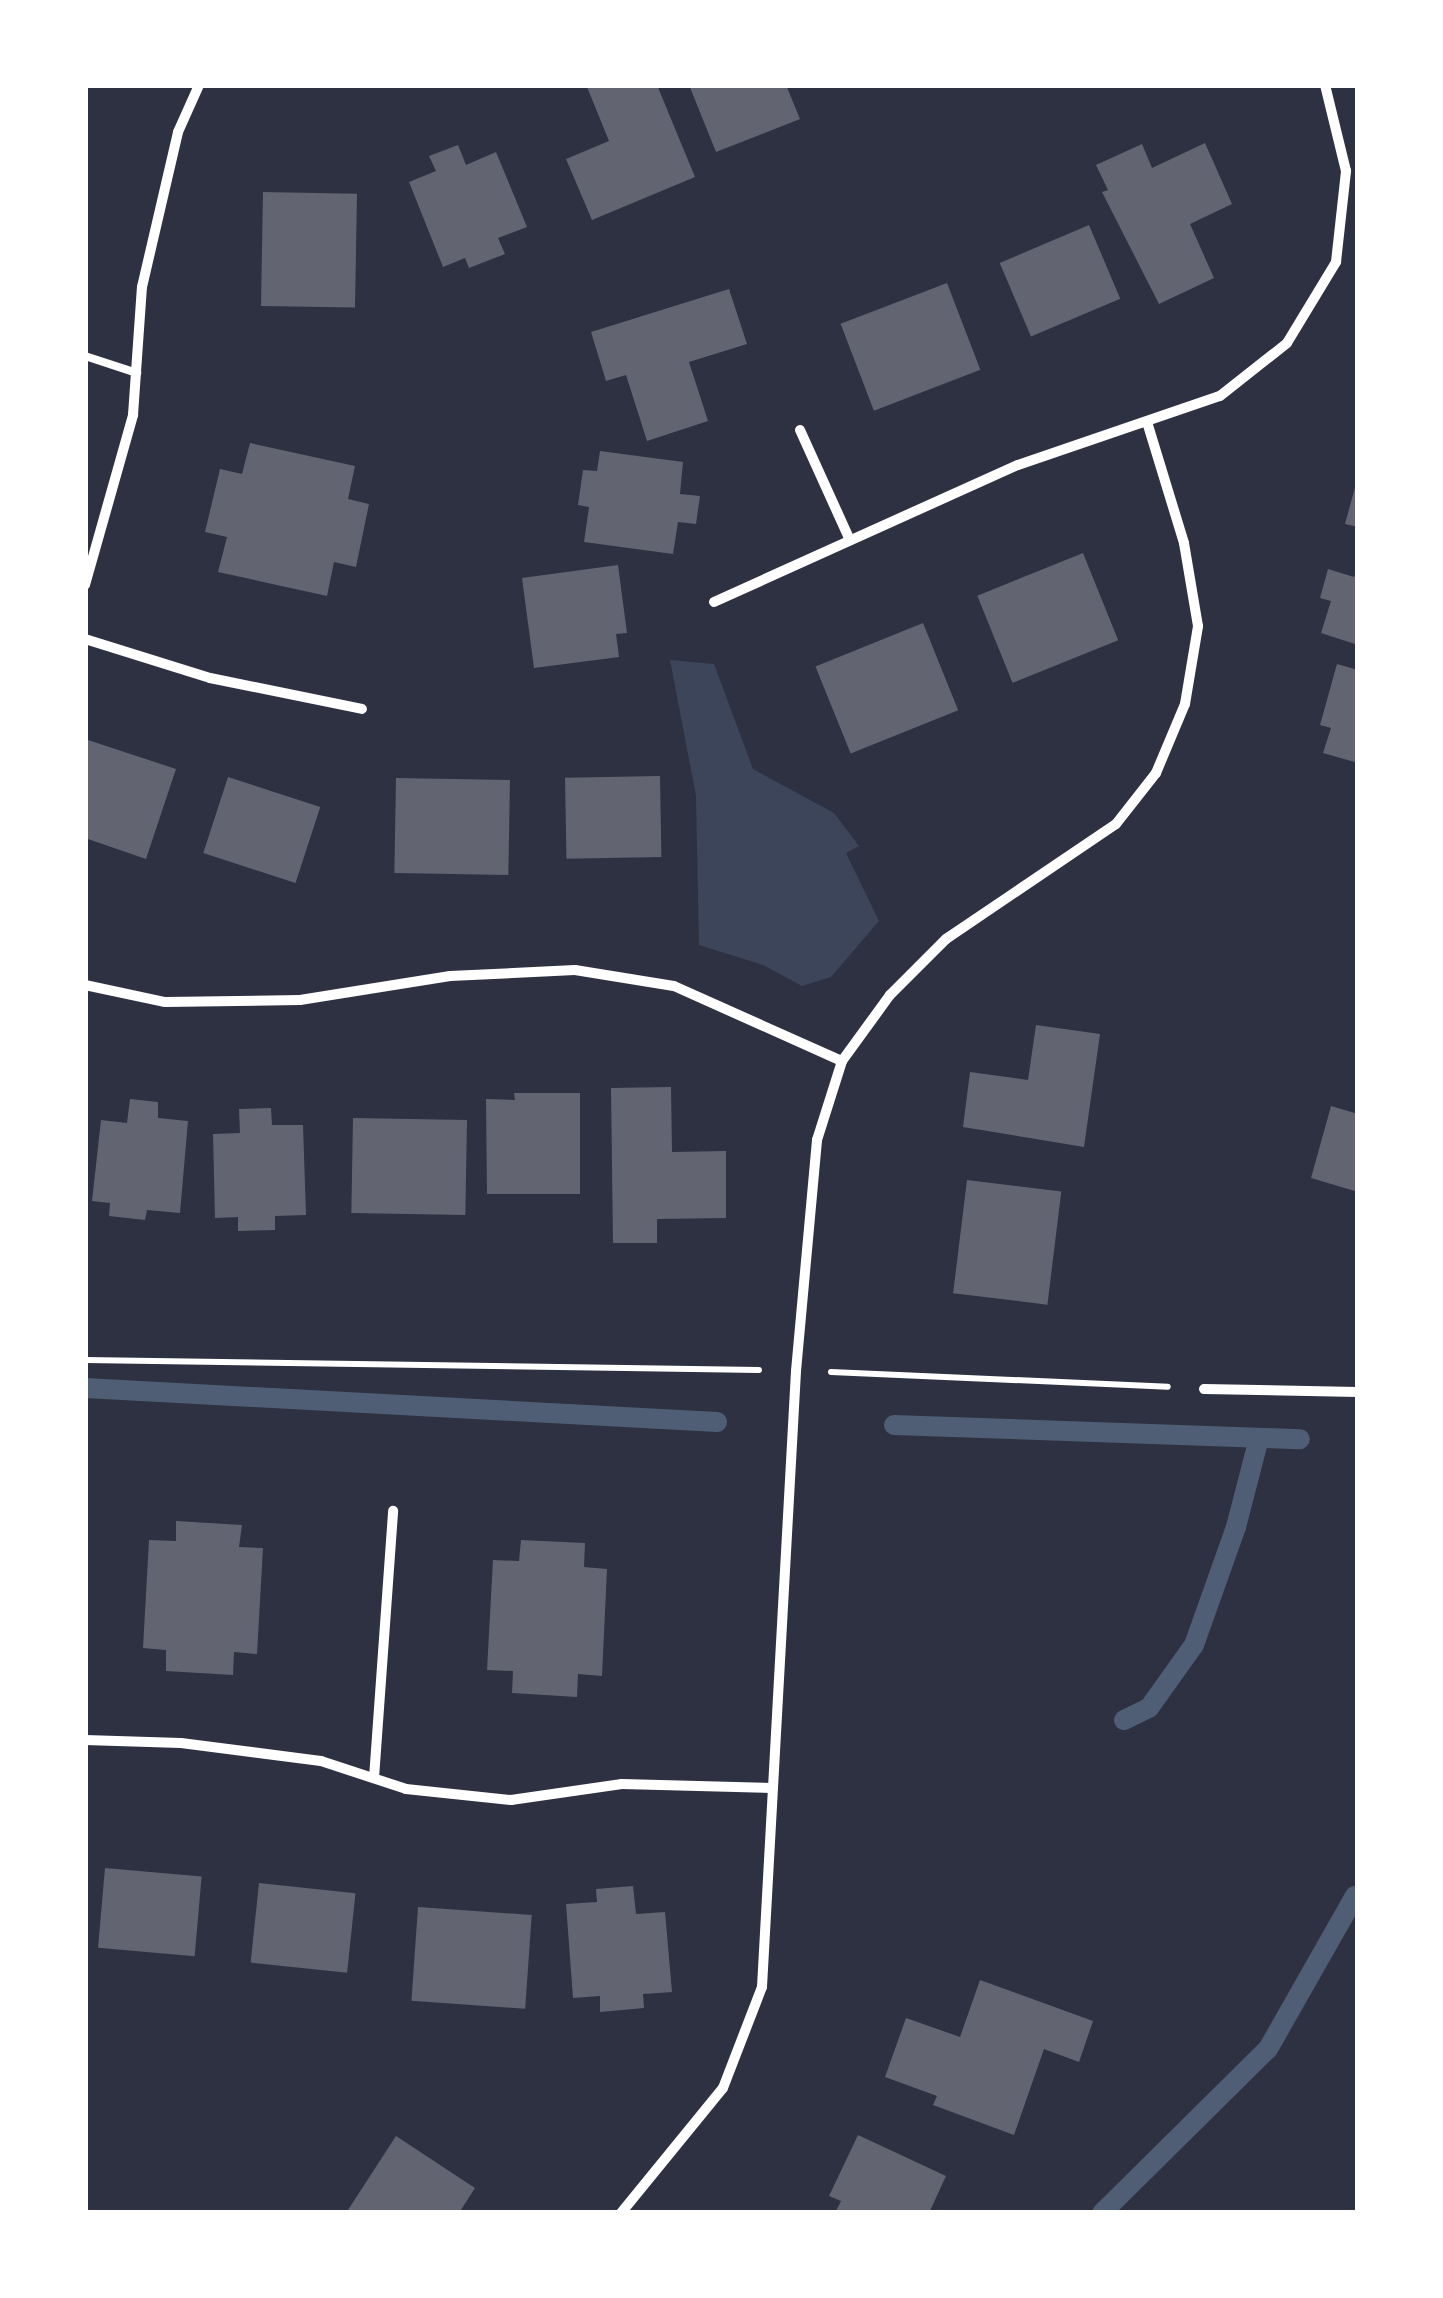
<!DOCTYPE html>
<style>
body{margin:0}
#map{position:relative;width:1443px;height:2298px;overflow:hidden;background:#2d3142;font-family:"DejaVu Sans",sans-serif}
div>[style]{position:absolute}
.green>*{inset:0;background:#3c4559}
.stream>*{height:20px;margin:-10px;padding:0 10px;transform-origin:10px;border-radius:10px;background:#4f5d75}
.building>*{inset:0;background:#626471;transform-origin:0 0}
.path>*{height:6px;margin:-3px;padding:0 3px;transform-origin:3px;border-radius:3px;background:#fff}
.service>*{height:8px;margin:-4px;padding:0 4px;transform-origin:4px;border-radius:4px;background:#fff}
.minor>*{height:10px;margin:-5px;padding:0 5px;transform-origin:5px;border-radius:5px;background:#fff}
span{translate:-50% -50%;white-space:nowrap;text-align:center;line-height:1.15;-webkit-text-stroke:9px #fff;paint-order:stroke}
.frame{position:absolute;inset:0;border:88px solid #fff;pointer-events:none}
</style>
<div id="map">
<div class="green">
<div style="clip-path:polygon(670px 660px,714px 664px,753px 769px,834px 813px,859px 846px,846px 853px,879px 921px,831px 977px,802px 986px,763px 965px,699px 945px,696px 796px)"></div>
</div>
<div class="stream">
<div style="left:85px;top:1388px;width:633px;rotate:3.08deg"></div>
<div style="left:894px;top:1425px;width:406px;rotate:2deg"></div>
<div style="left:1124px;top:1720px;width:28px;rotate:-26deg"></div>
<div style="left:1149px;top:1708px;width:77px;rotate:-54.5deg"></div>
<div style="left:1194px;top:1645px;width:125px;rotate:-70.4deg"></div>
<div style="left:1236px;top:1527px;width:92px;rotate:-75.5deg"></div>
<div style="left:1102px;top:2213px;width:233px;rotate:-44.7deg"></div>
<div style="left:1268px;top:2049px;width:176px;rotate:-60.4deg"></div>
</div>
<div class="building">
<div style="clip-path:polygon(657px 85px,695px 177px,592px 220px,566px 159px,609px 141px,587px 87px)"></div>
<div style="clip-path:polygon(689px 85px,786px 85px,800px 119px,716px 152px)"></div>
<div style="clip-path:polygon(1205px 143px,1232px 204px,1190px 224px,1214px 278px,1159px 304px,1102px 192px,1108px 190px,1096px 165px,1142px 144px,1152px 168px)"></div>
<div style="clip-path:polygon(458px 145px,466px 165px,496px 152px,527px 227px,498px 238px,505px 254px,469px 268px,465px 258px,443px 267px,409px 182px,436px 171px,429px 156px)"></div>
<div style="left:263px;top:192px;width:94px;height:114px;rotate:1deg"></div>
<div style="left:1089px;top:225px;width:80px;height:97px;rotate:67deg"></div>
<div style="left:947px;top:283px;width:93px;height:114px;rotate:69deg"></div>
<div style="clip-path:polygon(729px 289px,747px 344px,689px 362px,708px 421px,647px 441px,626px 375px,606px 381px,591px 332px)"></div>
<div style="clip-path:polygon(250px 443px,355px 466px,348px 499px,369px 504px,356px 567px,334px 562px,327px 596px,218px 572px,227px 537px,205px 532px,220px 469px,242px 474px)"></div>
<div style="clip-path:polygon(600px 451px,683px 462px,680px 494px,700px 496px,696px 524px,678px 522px,673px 554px,584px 542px,589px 507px,578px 505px,583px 470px,597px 471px)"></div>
<div style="clip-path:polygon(1357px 480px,1358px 480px,1358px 527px,1345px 524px)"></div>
<div style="left:1083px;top:553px;width:94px;height:114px;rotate:68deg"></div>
<div style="clip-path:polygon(618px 565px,627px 633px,616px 634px,619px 657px,534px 668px,522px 578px)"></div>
<div style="clip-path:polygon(1358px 568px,1358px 645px,1321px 633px,1331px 601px,1320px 598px,1328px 569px,1354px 577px)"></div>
<div style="left:923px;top:623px;width:94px;height:116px;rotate:68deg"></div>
<div style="clip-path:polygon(1337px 664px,1358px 670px,1358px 763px,1323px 753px,1331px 728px,1320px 725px)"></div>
<div style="clip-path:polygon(85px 739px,176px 769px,146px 859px,85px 838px)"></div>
<div style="left:660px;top:776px;width:81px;height:95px;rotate:89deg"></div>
<div style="left:228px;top:777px;width:97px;height:80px;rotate:18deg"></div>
<div style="left:396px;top:778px;width:114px;height:95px;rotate:1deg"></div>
<div style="clip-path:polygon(1036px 1025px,1100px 1034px,1084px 1147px,963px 1127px,970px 1072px,1028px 1080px)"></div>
<div style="clip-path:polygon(671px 1087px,672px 1152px,726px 1151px,726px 1218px,657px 1219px,657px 1243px,613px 1243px,611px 1088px)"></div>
<div style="clip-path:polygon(514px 1093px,580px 1093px,580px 1194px,487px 1194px,486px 1099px,515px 1100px)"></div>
<div style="clip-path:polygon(130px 1099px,158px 1102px,158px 1118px,188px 1121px,180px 1213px,147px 1210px,145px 1220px,109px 1216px,110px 1203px,92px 1201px,101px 1120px,127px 1123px)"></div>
<div style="clip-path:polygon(1331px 1106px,1358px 1114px,1358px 1192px,1311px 1178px)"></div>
<div style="clip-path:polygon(271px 1108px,272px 1125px,303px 1125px,306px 1215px,275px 1216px,275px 1230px,238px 1231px,238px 1217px,215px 1218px,213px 1134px,240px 1133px,239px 1109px)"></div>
<div style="left:353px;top:1118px;width:114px;height:95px;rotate:1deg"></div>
<div style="left:967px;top:1180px;width:95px;height:114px;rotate:7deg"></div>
<div style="clip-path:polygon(176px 1521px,242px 1525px,239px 1547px,263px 1548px,257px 1654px,234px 1652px,233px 1675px,166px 1671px,166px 1650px,143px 1648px,149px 1540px,176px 1541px)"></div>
<div style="clip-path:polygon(521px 1540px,585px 1543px,584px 1567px,607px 1569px,602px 1676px,578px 1674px,577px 1697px,512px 1693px,513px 1671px,487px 1670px,493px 1560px,519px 1561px)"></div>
<div style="left:105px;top:1868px;width:97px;height:80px;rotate:5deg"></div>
<div style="left:259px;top:1883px;width:97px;height:80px;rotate:6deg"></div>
<div style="clip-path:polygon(633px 1886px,636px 1914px,665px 1912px,672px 1992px,643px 1994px,644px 2008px,600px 2012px,600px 1996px,573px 1998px,566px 1904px,597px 1902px,596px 1889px)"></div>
<div style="left:418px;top:1907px;width:114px;height:94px;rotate:4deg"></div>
<div style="clip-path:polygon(980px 1980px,1093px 2021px,1079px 2062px,1044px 2049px,1014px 2135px,933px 2105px,937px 2096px,885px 2077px,906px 2018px,960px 2037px)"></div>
<div style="clip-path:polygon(858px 2135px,946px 2176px,929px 2213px,835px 2213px,841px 2201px,829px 2196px)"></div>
<div style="clip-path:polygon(396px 2136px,475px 2188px,459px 2213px,346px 2213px)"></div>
</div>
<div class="path">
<div style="left:85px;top:1360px;width:674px;rotate:0.85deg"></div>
<div style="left:831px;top:1372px;width:337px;rotate:2.5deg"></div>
</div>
<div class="service">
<div style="left:85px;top:356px;width:55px;rotate:18.1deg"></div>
</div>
<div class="minor">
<div style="left:800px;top:430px;width:121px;rotate:65.6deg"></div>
<div style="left:85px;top:585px;width:177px;rotate:-74.2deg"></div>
<div style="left:133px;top:415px;width:128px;rotate:-86deg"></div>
<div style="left:142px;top:287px;width:159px;rotate:-76.9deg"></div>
<div style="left:178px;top:132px;width:51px;rotate:-65.9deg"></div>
<div style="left:714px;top:602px;width:333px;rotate:-24.3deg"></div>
<div style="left:1018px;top:465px;width:213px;rotate:-18.9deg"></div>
<div style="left:1220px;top:396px;width:85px;rotate:-38.3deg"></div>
<div style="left:1287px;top:343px;width:95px;rotate:-58.8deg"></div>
<div style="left:1336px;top:262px;width:92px;rotate:-83.7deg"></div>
<div style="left:1346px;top:171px;width:89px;rotate:-103.7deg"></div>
<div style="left:85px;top:639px;width:131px;rotate:17.3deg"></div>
<div style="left:210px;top:678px;width:155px;rotate:11.5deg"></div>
<div style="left:85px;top:985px;width:82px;rotate:12deg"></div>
<div style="left:165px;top:1002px;width:135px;rotate:-0.8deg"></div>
<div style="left:300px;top:1000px;width:152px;rotate:-9.1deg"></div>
<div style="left:450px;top:976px;width:125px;rotate:-2.7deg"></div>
<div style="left:575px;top:970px;width:100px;rotate:9.2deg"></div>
<div style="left:674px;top:986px;width:184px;rotate:24.1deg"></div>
<div style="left:1204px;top:1389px;width:154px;rotate:1.1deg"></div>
<div style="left:85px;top:1740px;width:96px;rotate:1.8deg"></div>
<div style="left:181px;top:1743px;width:141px;rotate:7.3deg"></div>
<div style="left:321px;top:1761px;width:89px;rotate:18.2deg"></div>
<div style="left:406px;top:1789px;width:106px;rotate:6deg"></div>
<div style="left:511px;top:1800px;width:112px;rotate:-8.2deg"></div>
<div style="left:622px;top:1784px;width:151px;rotate:1.5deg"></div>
<div style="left:374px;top:1778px;width:268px;rotate:-85.9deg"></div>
<div style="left:621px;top:2213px;width:161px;rotate:-50.8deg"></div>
<div style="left:723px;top:2088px;width:108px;rotate:-68.9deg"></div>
<div style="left:762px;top:1987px;width:617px;rotate:-86.84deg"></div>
<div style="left:796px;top:1371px;width:232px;rotate:-84.8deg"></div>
<div style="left:817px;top:1140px;width:83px;rotate:-72.4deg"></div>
<div style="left:842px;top:1061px;width:82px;rotate:-54deg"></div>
<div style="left:890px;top:995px;width:79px;rotate:-45deg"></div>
<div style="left:946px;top:939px;width:205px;rotate:-34.1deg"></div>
<div style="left:1116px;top:824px;width:65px;rotate:-51.9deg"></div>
<div style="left:1156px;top:773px;width:75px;rotate:-67.2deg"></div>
<div style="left:1185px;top:704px;width:79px;rotate:-80.5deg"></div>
<div style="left:1198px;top:626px;width:84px;rotate:-99.6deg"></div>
<div style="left:1184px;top:543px;width:127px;rotate:-107deg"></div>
</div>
<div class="frame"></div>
</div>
